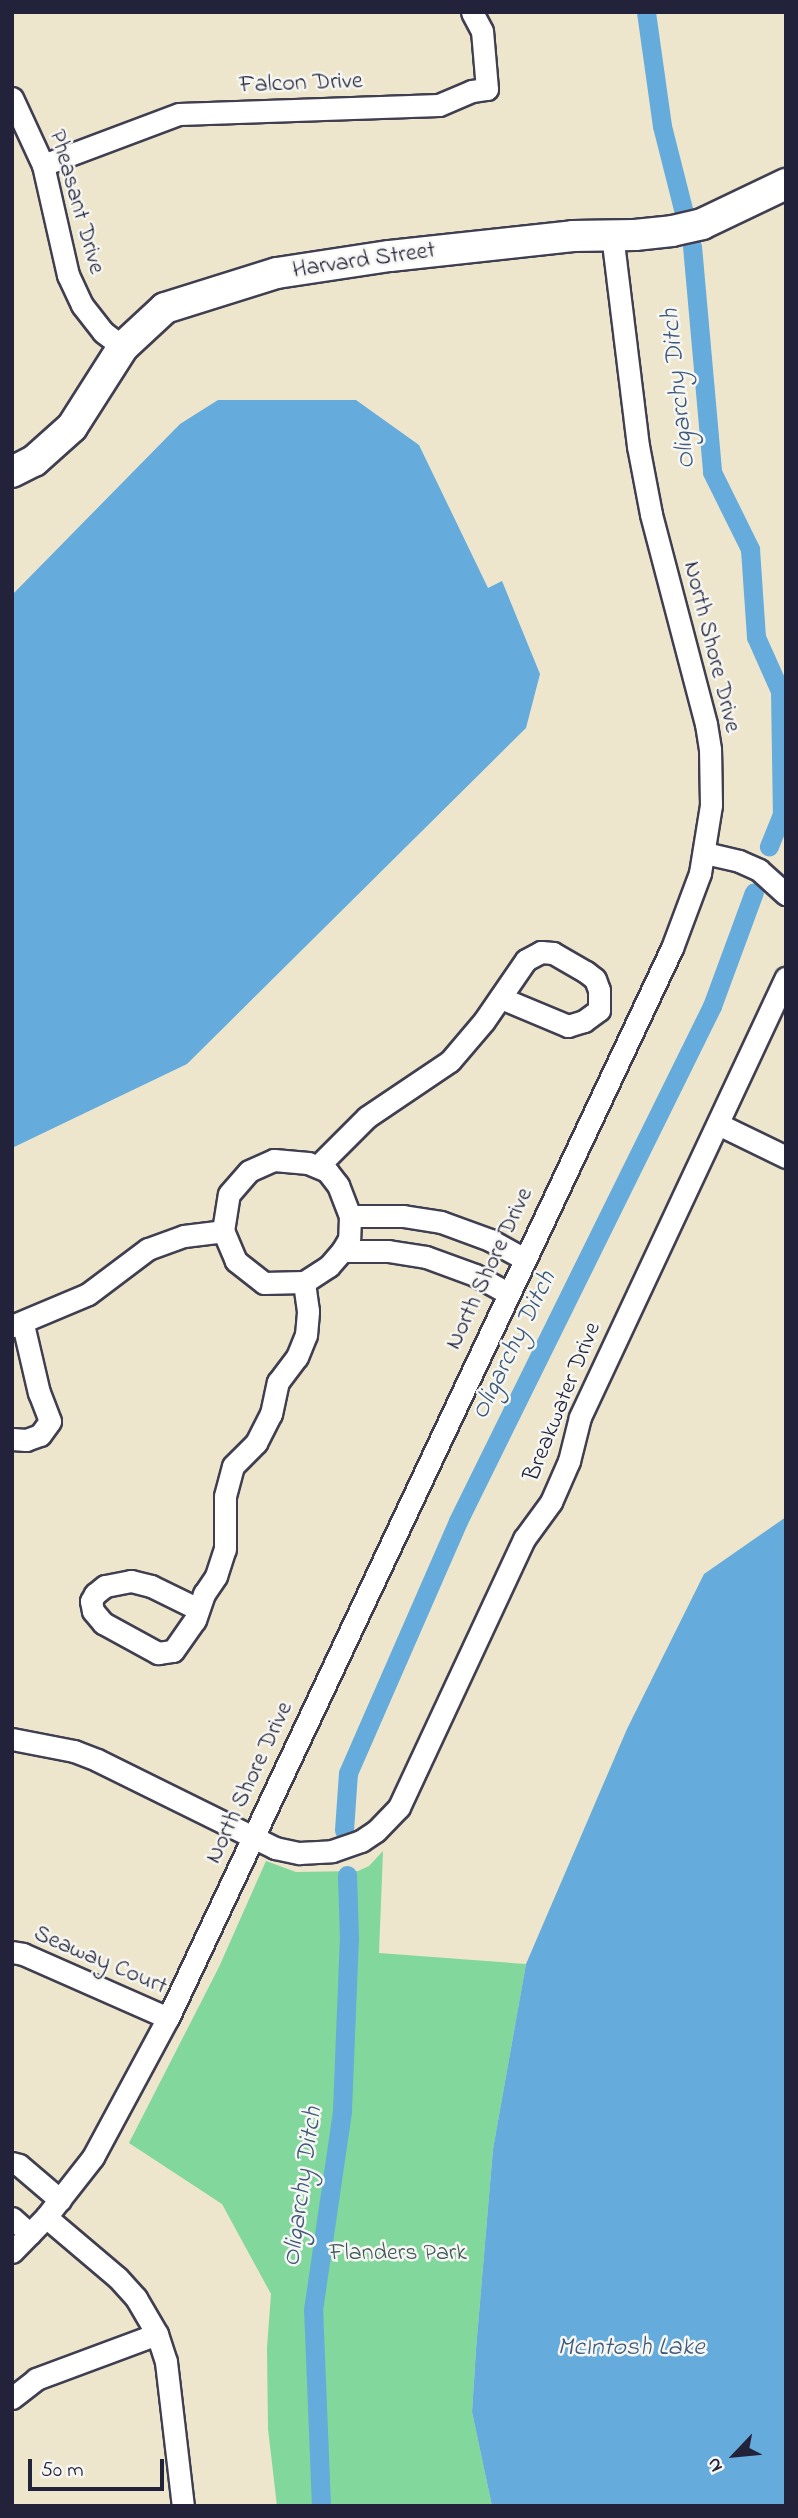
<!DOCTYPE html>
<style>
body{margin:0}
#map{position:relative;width:798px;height:2518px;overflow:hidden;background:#ede6cc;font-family:"Indie Flower",sans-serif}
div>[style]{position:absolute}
.green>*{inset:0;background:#81d79c}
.water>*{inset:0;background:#65abdb}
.canal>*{height:19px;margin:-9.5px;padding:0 9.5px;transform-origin:9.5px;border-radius:9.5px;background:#65abdb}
.roads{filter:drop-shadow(2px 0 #403f51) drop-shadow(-2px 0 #403f51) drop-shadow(0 2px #403f51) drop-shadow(0 -2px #403f51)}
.street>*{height:21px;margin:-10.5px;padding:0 10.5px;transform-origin:10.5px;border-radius:10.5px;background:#fff}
.secondary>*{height:30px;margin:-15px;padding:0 15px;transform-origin:15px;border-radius:15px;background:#fff}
span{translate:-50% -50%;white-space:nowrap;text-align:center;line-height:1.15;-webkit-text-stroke:5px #f6f6f2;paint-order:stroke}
.street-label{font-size:24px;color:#22223b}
.park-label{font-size:24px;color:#3e5858}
.water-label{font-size:26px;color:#3d597b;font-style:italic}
.frame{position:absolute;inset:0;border:14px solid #22223b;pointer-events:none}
.north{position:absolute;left:700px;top:2420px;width:70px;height:70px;-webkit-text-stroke:5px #f6f6f2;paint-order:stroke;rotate:244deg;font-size:19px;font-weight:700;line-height:28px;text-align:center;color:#22223b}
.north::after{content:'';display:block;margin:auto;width:24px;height:32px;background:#22223b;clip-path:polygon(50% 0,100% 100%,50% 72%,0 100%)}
.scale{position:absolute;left:28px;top:2459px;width:136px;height:32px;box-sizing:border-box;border:4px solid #22223b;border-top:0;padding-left:9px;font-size:21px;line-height:24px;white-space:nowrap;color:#22223b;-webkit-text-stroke:5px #f6f6f2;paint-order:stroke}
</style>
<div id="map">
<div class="green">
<div style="clip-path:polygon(383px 1851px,379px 1953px,526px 1964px,493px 2149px,476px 2349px,472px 2412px,492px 2506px,277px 2506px,268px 2429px,267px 2348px,271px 2294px,222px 2204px,129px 2143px,219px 1967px,266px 1861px,296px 1872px,358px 1871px,369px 1866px)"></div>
</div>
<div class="water">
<div style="clip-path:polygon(218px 400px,356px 400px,419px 445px,488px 588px,502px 581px,540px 674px,526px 728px,187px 1064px,12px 1148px,12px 595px,180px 424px)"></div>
<div style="clip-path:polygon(786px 1517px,786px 2506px,492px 2506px,472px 2412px,476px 2349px,493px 2149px,526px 1964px,627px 1729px,704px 1574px)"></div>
</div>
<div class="canal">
<div style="left:646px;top:12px;width:115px;rotate:82deg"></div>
<div style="left:662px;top:126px;width:86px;rotate:75.8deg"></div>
<div style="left:692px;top:246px;width:227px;rotate:84.9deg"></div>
<div style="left:712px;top:472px;width:86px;rotate:63.7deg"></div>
<div style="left:750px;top:549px;width:88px;rotate:86.1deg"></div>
<div style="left:756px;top:637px;width:59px;rotate:66deg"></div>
<div style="left:780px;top:691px;width:123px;rotate:89.1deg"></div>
<div style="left:782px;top:814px;width:35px;rotate:112deg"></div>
<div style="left:344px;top:1830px;width:57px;rotate:-86deg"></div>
<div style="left:348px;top:1773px;width:275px;rotate:-66.4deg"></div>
<div style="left:458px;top:1521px;width:574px;rotate:-63.75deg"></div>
<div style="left:712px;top:1006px;width:121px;rotate:-69.8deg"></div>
<div style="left:321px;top:2506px;width:196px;rotate:-92.3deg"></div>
<div style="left:313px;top:2310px;width:202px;rotate:-81.7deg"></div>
<div style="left:342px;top:2110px;width:171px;rotate:-87.7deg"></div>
<div style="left:349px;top:1939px;width:64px;rotate:-91.8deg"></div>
</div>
<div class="roads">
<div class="street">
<div style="left:12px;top:98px;width:74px;rotate:65.2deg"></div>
<div style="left:43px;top:165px;width:113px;rotate:77.2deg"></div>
<div style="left:68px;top:275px;width:33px;rotate:65deg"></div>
<div style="left:82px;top:305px;width:34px;rotate:52deg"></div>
<div style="left:103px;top:332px;width:25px;rotate:37deg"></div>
<div style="left:43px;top:165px;width:145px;rotate:-20.6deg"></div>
<div style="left:179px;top:114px;width:260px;rotate:-2deg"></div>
<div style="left:439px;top:105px;width:36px;rotate:-23deg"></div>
<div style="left:472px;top:91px;width:15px;rotate:-8deg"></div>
<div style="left:487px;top:89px;width:58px;rotate:-94.9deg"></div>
<div style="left:482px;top:31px;width:21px;rotate:-118deg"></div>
<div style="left:705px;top:853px;width:35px;rotate:13deg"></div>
<div style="left:739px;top:861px;width:22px;rotate:24deg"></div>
<div style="left:759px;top:870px;width:36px;rotate:42deg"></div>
<div style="left:718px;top:1124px;width:76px;rotate:25.9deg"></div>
<div style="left:274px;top:1160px;width:34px;rotate:5deg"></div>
<div style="left:308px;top:1163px;width:21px;rotate:23deg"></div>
<div style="left:327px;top:1171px;width:18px;rotate:52deg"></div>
<div style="left:338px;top:1185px;width:33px;rotate:69deg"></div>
<div style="left:350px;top:1216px;width:23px;rotate:92deg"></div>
<div style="left:349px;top:1239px;width:14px;rotate:120deg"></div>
<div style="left:342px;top:1251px;width:20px;rotate:131deg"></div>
<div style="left:329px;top:1266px;width:30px;rotate:147deg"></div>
<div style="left:304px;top:1282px;width:40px;rotate:178.6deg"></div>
<div style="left:264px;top:1283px;width:36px;rotate:-142deg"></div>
<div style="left:236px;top:1261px;width:33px;rotate:-113deg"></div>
<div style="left:223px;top:1231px;width:37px;rotate:-81deg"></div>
<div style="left:229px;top:1194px;width:30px;rotate:-49deg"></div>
<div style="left:249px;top:1171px;width:27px;rotate:-24deg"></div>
<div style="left:318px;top:1166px;width:69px;rotate:-45deg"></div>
<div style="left:367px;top:1117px;width:100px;rotate:-34deg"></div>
<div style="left:450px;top:1061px;width:52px;rotate:-49.6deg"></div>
<div style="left:484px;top:1021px;width:74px;rotate:-55.5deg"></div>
<div style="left:526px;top:960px;width:17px;rotate:-28deg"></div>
<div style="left:541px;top:952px;width:12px;rotate:5deg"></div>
<div style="left:553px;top:953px;width:38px;rotate:30deg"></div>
<div style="left:586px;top:972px;width:11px;rotate:38deg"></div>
<div style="left:595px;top:979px;width:12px;rotate:70deg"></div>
<div style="left:599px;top:990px;width:20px;rotate:90deg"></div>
<div style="left:599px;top:1010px;width:19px;rotate:144deg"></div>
<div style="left:584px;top:1021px;width:17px;rotate:163deg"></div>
<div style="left:568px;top:1026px;width:73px;rotate:-157.3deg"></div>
<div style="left:350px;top:1216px;width:53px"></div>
<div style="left:403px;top:1216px;width:38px;rotate:9deg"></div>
<div style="left:441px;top:1222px;width:52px;rotate:20.2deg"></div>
<div style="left:490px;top:1240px;width:39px;rotate:29deg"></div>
<div style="left:342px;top:1251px;width:46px"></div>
<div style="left:388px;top:1251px;width:38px;rotate:9deg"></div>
<div style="left:426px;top:1257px;width:52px;rotate:20.2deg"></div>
<div style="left:475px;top:1275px;width:37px;rotate:29deg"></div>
<div style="left:12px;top:1326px;width:82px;rotate:-22.8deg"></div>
<div style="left:88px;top:1294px;width:75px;rotate:-36.9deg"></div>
<div style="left:148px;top:1249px;width:38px;rotate:-20deg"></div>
<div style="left:184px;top:1236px;width:39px;rotate:-7deg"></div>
<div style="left:12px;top:1439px;width:14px;rotate:4deg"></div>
<div style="left:26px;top:1440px;width:15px;rotate:-20deg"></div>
<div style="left:40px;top:1435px;width:17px;rotate:-54deg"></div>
<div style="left:50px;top:1421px;width:30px;rotate:-111deg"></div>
<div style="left:39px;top:1393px;width:71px;rotate:-103.1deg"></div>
<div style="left:198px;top:1609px;width:52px;rotate:-153.9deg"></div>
<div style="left:151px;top:1586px;width:21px;rotate:-166deg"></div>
<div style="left:131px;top:1581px;width:26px;rotate:169deg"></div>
<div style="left:105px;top:1586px;width:13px;rotate:141deg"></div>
<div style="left:95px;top:1594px;width:8px;rotate:120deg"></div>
<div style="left:91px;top:1601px;width:10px;rotate:79deg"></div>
<div style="left:93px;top:1611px;width:16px;rotate:50deg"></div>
<div style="left:103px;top:1623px;width:63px;rotate:28.6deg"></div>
<div style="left:158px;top:1653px;width:15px;rotate:-8deg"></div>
<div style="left:173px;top:1651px;width:38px;rotate:-55deg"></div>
<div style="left:195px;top:1620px;width:28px;rotate:-71deg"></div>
<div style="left:204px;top:1594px;width:22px;rotate:-56deg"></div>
<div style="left:216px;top:1576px;width:28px;rotate:-72deg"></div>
<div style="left:225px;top:1549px;width:53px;rotate:-90deg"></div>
<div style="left:225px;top:1496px;width:31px;rotate:-75deg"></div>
<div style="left:233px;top:1466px;width:33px;rotate:-45deg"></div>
<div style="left:256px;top:1443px;width:33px;rotate:-63deg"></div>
<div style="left:271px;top:1414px;width:33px;rotate:-78deg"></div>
<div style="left:278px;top:1382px;width:31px;rotate:-53deg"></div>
<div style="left:297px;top:1357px;width:24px;rotate:-68deg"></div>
<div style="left:306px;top:1335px;width:24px;rotate:-85deg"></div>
<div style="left:308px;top:1311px;width:29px;rotate:-98deg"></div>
<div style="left:12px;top:1739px;width:63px;rotate:11deg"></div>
<div style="left:74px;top:1751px;width:25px;rotate:21deg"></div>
<div style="left:97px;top:1760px;width:199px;rotate:26.3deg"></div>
<div style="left:275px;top:1848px;width:25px;rotate:12deg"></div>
<div style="left:299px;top:1853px;width:33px;rotate:-3deg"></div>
<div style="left:332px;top:1851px;width:31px;rotate:-19deg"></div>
<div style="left:361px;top:1841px;width:18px;rotate:-34deg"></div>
<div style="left:376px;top:1831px;width:33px;rotate:-46deg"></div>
<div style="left:399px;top:1807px;width:296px;rotate:-65deg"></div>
<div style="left:524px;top:1539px;width:46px;rotate:-53.9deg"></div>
<div style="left:551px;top:1502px;width:45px;rotate:-66.3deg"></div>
<div style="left:569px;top:1461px;width:45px;rotate:-76deg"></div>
<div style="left:580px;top:1417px;width:485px;rotate:-64.9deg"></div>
<div style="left:12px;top:1952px;width:11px;rotate:10deg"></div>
<div style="left:23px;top:1954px;width:158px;rotate:23.8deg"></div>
<div style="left:12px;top:2163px;width:7px;rotate:16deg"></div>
<div style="left:19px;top:2165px;width:54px;rotate:40.5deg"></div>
<div style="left:46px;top:2217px;width:94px;rotate:40.3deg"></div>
<div style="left:118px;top:2278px;width:27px;rotate:48deg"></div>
<div style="left:136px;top:2298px;width:42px;rotate:59.7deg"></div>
<div style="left:157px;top:2334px;width:29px;rotate:72deg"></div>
<div style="left:166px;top:2362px;width:145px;rotate:83.3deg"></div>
<div style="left:12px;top:2218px;width:24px;rotate:42deg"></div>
<div style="left:12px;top:2252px;width:49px;rotate:-45.8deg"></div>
<div style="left:46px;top:2217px;width:76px;rotate:-51.9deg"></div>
<div style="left:93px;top:2157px;width:158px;rotate:-61.7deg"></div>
<div style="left:168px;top:2018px;width:1183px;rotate:-64.78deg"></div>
<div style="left:672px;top:948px;width:80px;rotate:-69.5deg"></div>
<div style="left:700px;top:873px;width:69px;rotate:-80.8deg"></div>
<div style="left:711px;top:805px;width:56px;rotate:-91deg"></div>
<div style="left:710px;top:749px;width:25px;rotate:-99deg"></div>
<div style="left:706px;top:724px;width:217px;rotate:-104.7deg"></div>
<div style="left:651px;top:514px;width:69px;rotate:-100.8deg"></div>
<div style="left:638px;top:446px;width:214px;rotate:-97deg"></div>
<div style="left:12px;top:2398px;width:31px;rotate:-38deg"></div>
<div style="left:36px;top:2379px;width:129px;rotate:-20.4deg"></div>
</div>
<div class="secondary">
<div style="left:12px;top:472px;width:25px;rotate:-27deg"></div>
<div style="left:34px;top:461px;width:51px;rotate:-41.8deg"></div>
<div style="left:72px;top:427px;width:95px;rotate:-57.5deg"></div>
<div style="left:123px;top:347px;width:57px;rotate:-42.9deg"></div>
<div style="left:165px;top:308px;width:117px;rotate:-17.4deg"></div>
<div style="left:277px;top:273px;width:114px;rotate:-8.6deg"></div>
<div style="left:390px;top:256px;width:184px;rotate:-6.2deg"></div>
<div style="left:573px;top:236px;width:62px;rotate:-0.9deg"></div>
<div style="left:635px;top:235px;width:37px;rotate:-6deg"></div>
<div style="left:672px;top:231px;width:31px;rotate:-13deg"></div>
<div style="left:702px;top:224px;width:93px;rotate:-25.5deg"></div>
</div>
</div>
<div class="street-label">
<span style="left:301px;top:84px;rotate:-2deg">Falcon Drive</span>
<span style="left:76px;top:202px;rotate:74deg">Pheasant Drive</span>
<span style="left:364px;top:261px;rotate:-8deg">Harvard Street</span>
<span style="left:711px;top:647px;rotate:76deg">North Shore Drive</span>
<span style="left:490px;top:1269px;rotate:-65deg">North Shore Drive</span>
<span style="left:563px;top:1402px;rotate:-68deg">Breakwater Drive</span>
<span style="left:250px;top:1783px;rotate:-65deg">North Shore Drive</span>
<span style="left:100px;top:1961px;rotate:23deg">Seaway Court</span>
</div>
<div class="park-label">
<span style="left:398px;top:2254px">Flanders Park</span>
</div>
<div class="water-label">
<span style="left:680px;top:389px;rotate:-96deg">Oligarchy Ditch</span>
<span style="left:515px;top:1346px;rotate:-64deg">Oligarchy Ditch</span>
<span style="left:304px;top:2187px;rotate:-82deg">Oligarchy Ditch</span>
<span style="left:631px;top:2349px">McIntosh Lake</span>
</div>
<div class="frame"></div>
<div class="north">N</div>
<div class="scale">50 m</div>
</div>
